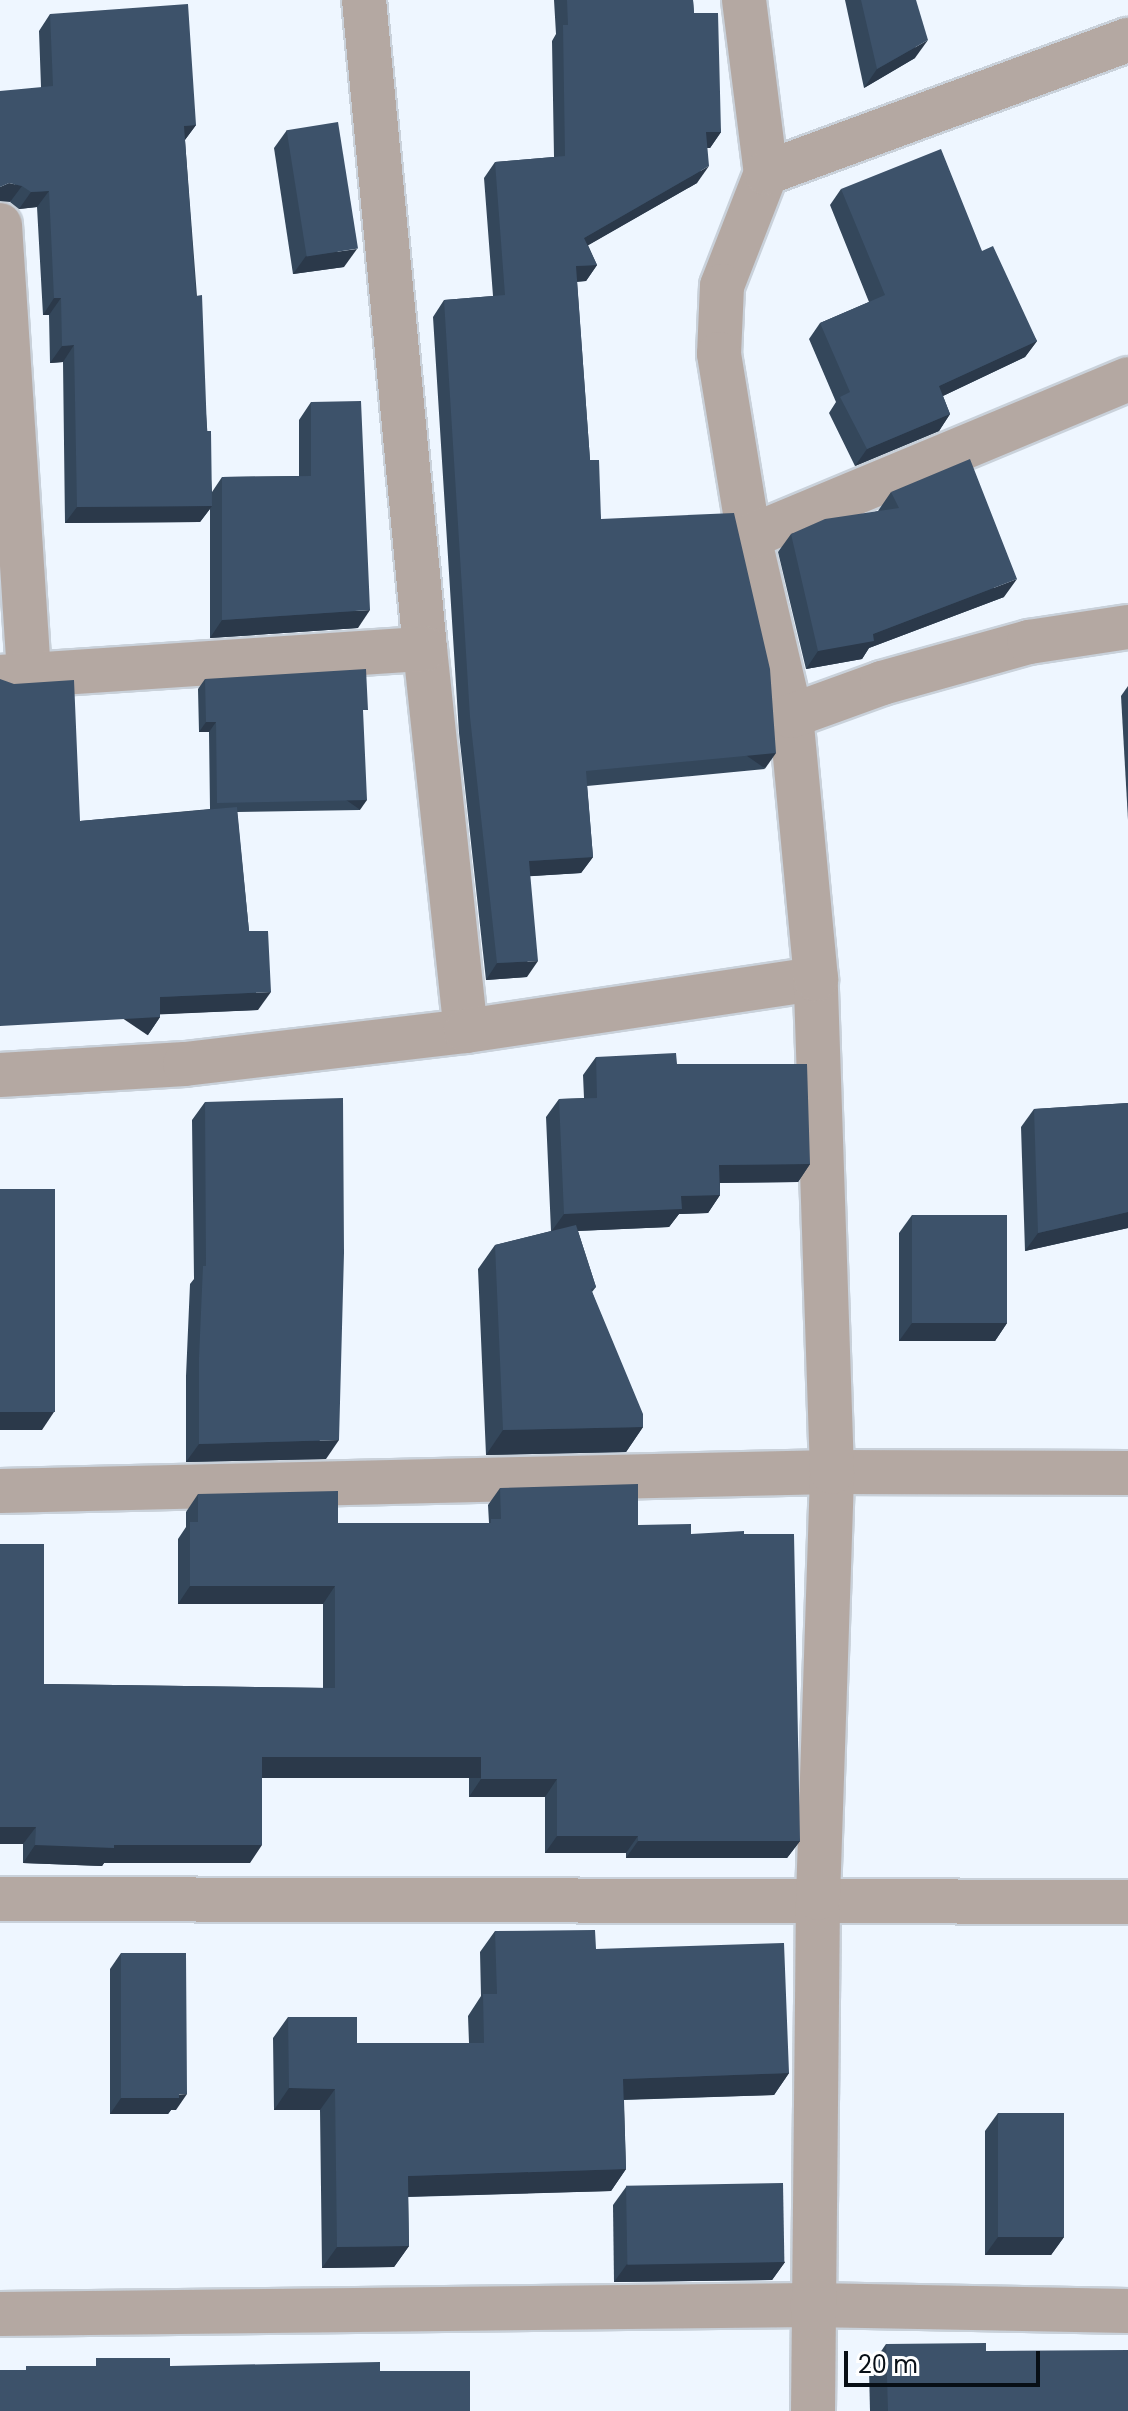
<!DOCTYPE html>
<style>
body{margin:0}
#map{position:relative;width:1128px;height:2411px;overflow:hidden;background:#eef6ff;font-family:Poppins,sans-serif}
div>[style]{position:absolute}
.roads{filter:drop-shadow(2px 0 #c9d1da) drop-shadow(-2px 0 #c9d1da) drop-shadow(0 2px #c9d1da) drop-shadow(0 -2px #c9d1da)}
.street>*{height:44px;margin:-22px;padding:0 22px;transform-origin:22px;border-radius:22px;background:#b4a8a2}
.wall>*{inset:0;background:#34475b}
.shaded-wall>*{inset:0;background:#2b394a;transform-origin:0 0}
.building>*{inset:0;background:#3d526a;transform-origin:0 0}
span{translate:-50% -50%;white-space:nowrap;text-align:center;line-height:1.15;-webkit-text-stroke:8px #fff;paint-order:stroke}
.scale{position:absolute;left:844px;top:2351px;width:196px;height:36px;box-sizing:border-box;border:4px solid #080f16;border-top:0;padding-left:10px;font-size:24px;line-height:28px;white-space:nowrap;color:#080f16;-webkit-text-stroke:6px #fff;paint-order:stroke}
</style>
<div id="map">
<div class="roads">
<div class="street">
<div style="left:364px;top:0;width:652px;rotate:84.63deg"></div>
<div style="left:425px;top:649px;width:384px;rotate:83.9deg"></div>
<div style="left:744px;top:0;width:174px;rotate:82.8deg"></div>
<div style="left:766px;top:173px;width:121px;rotate:111.3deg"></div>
<div style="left:722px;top:286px;width:68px;rotate:92.5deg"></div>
<div style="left:719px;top:354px;width:185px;rotate:80.7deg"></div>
<div style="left:749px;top:537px;width:184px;rotate:76.8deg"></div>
<div style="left:766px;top:173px;width:386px;rotate:-20.2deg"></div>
<div style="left:0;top:225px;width:452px;rotate:86.3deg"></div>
<div style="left:749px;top:537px;width:411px;rotate:-22.6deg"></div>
<div style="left:0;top:677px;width:426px;rotate:-3.8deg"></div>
<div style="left:0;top:1075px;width:185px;rotate:-3.4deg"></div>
<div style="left:185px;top:1064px;width:283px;rotate:-6.7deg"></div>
<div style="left:466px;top:1031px;width:354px;rotate:-8.5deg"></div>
<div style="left:0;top:1491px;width:832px;rotate:-1.31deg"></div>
<div style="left:832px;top:1472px;width:296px;rotate:0.2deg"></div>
<div style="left:0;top:1899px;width:1128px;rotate:0.15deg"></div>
<div style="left:0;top:2314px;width:812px;rotate:-0.64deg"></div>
<div style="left:812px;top:2305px;width:316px;rotate:1.1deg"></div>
<div style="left:813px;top:2411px;width:513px;rotate:-89.44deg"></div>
<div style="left:818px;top:1898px;width:426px;rotate:-88.1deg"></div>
<div style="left:832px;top:1472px;width:493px;rotate:-91.9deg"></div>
<div style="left:816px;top:979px;width:264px;rotate:-95.4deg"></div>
<div style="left:791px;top:716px;width:97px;rotate:-19.9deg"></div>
<div style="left:882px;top:683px;width:153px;rotate:-15.6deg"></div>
<div style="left:1029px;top:642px;width:100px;rotate:-8.6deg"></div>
</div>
</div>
<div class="wall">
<div style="clip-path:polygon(554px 0,693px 0,694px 13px,721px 132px,710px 148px,707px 148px,697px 183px,588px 245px,597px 265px,586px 281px,577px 282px,590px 460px,601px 519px,765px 769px,587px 786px,593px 857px,581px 873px,530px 876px,527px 977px,486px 980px,459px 733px,433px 317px,444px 300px,493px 296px,484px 178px,495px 162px,554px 157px,552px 41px,556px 34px)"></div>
<div style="clip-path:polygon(845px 0,916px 0,915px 58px,864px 88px)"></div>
<div style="clip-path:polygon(50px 14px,196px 125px,185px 140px,212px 492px,222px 477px,299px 476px,299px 420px,311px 402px,358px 628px,210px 638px,210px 509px,200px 522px,65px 523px,63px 362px,50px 363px,49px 315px,43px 315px,37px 207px,19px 209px,10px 202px,41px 87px,39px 31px)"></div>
<div style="clip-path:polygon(287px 130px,344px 267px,293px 274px,274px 148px)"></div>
<div style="clip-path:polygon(841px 189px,982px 251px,1037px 341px,1025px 357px,943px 396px,950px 414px,939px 431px,855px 466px,829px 413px,836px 402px,809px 339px,820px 323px,869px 302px,830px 205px)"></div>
<div style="clip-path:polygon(891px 492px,1004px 597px,869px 648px,862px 659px,806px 669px,778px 552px,791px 534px,878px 511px)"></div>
<div style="clip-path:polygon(205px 679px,363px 717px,360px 810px,237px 812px,249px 931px,258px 1010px,160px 1014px,160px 1017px,148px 1035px,80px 821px,210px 809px,209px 732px,199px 732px,198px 689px)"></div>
<div style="clip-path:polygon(1128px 686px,1128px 820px,1121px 696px)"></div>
<div style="clip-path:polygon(596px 1057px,677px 1064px,810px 1164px,798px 1182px,720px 1183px,720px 1195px,708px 1213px,679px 1214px,669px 1227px,578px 1231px,596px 1287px,592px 1292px,643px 1427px,626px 1452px,486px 1455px,478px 1269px,495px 1245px,551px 1231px,546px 1117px,559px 1099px,584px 1098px,583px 1075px)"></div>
<div style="clip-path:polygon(205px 1102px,326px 1459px,186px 1462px,186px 1376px,190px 1284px,194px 1279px,192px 1120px)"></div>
<div style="clip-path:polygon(1128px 1103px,1128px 1228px,1025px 1251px,1021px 1127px,1034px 1109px)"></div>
<div style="clip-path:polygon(912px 1215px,1007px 1323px,995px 1341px,899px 1341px,899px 1233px)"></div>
<div style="clip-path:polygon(500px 1488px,638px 1525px,691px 1534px,800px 1841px,787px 1858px,626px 1858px,626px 1853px,545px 1853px,545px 1797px,469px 1797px,469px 1774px,262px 1774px,250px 1863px,104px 1863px,102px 1866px,23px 1863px,23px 1844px,0 1844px,0 1544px,44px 1684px,323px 1688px,323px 1604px,178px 1604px,178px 1539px,186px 1527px,186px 1512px,198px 1494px,338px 1523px,489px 1523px,488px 1505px)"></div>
<div style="clip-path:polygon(495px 1931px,596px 1949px,789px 2073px,774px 2095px,624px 2100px,626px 2169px,611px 2191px,408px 2197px,409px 2246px,394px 2267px,322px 2268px,320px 2110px,274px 2110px,273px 2038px,288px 2017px,357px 2043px,469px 2043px,468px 2016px,481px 1996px,480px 1952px)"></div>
<div style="clip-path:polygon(121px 1953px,176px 2110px,171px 2110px,168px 2114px,110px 2114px,110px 1969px)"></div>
<div style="clip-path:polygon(998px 2113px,1064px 2237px,1051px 2255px,985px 2255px,985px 2131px)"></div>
<div style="clip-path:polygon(626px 2187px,785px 2262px,772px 2280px,614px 2282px,613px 2205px)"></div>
<div style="clip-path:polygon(886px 2344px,986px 2351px,1128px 2411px,870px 2411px,869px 2369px)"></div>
</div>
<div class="shaded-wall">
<div style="clip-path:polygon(928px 40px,915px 58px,864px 88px,877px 69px)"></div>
<div style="clip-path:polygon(196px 125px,184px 141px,184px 126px)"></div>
<div style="clip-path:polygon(706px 132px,721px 132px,710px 148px,694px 148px)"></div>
<div style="clip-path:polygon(709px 166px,697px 183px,573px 254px,584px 238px)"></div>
<div style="clip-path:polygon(9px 183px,22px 186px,10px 202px,0 201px,0 187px)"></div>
<div style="clip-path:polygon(49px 191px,37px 207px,19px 209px,31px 192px)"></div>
<div style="clip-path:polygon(357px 249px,344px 267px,293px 274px,306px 256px)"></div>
<div style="clip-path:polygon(597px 265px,586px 281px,564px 282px,576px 266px)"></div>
<div style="clip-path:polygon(54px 298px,61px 298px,49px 315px,43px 315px)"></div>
<div style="clip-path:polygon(1037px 341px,1025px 357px,928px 403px,939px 386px)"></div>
<div style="clip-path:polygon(74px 345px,63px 362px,50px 363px,62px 346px)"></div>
<div style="clip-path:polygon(950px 414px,939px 431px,855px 466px,867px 449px)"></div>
<div style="clip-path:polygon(212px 506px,200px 522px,65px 523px,77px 507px)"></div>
<div style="clip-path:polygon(1017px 579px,1004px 597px,869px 648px,862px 659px,806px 669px,818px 651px,873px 634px)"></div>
<div style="clip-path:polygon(370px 610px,358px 628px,210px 638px,222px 620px)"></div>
<div style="clip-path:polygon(206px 722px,216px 722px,209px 732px,199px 732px)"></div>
<div style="left:776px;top:753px;width:19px;height:191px;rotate:125deg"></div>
<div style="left:367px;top:800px;width:12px;height:150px;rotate:125deg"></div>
<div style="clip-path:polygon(593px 857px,581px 873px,518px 877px,529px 861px)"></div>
<div style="clip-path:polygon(538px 961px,527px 977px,486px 980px,497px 963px)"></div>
<div style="clip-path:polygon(271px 992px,258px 1010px,147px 1015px,160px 997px)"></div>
<div style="left:160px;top:1017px;width:22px;height:160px;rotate:124deg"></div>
<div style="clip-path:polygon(810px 1164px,798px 1182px,706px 1183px,719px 1165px)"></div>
<div style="clip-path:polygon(720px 1195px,708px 1213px,679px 1214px,669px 1227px,551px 1232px,564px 1214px,681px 1196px)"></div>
<div style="clip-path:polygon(1128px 1212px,1128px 1228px,1025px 1251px,1038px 1233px)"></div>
<div style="clip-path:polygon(912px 1323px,1007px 1323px,995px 1341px,899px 1341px)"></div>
<div style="clip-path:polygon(0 1412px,54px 1412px,42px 1430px,0 1430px)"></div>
<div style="clip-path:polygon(643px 1427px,626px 1452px,486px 1455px,503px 1430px)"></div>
<div style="clip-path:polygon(339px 1440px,326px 1459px,186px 1462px,199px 1444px)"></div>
<div style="clip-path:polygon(190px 1586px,335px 1586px,323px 1604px,178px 1604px)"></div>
<div style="left:262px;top:1757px;width:219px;height:21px"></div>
<div style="clip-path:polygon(481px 1779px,557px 1779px,545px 1797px,469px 1797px)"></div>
<div style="clip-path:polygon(0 1827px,36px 1827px,23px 1844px,0 1844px)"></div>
<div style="clip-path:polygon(557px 1836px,638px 1836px,626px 1853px,545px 1853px)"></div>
<div style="clip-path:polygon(638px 1841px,800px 1841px,787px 1858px,626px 1858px)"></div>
<div style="clip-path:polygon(35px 1845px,262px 1845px,250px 1863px,104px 1863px,102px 1866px,23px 1863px)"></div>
<div style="clip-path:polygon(789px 2073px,774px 2095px,608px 2100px,623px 2079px)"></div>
<div style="clip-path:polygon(289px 2088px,335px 2089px,320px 2110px,274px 2110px)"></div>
<div style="clip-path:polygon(187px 2094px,176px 2110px,171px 2110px,168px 2114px,110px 2114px,121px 2098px)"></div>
<div style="clip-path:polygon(626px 2169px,611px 2191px,393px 2197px,408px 2176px)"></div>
<div style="clip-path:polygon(998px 2237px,1064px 2237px,1051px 2255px,985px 2255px)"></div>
<div style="clip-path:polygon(409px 2246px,394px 2267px,322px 2268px,337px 2247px)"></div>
<div style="clip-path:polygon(785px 2262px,772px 2280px,614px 2282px,627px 2264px)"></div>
</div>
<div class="building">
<div style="clip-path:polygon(567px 0,693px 0,694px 13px,718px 13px,721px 132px,706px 132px,709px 166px,584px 238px,597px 265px,576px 266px,590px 460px,599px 460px,601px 519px,734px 513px,770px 669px,776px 753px,586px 771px,593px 857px,529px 861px,538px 961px,497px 963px,470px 717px,444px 300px,505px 295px,495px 162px,565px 156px,563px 25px,568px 25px)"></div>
<div style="clip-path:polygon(861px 0,916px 0,928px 40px,877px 69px)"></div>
<div style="clip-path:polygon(188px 4px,196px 125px,184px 126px,196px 296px,202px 295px,207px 431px,211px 431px,212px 506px,77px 507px,74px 345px,62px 346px,61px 298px,54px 298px,49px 191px,31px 192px,22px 186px,9px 183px,0 187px,0 91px,53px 86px,50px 14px)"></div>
<div style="left:338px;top:122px;width:128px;height:52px;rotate:81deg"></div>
<div style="clip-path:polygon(941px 149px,982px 251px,993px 246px,1037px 341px,939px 386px,950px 414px,867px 449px,840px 397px,850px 392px,820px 323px,885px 295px,841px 189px)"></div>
<div style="clip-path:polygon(361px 401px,370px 610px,222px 620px,222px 477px,311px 476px,311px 402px)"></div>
<div style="clip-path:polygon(970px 459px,1017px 579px,873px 634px,874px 641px,818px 651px,791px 534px,825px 519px,899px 508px,891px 492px)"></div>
<div style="clip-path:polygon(366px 669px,368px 710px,363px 710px,367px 800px,217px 803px,216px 722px,206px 722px,205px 679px)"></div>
<div style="clip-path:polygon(0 679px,14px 684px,74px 680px,80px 821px,237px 807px,249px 931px,268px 931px,271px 992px,160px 997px,160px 1017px,0 1026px)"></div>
<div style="clip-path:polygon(676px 1053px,677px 1064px,807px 1064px,810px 1164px,719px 1165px,720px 1195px,681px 1196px,682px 1209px,564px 1214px,559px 1099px,597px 1098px,596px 1057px)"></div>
<div style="clip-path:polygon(343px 1098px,344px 1253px,339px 1440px,199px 1444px,199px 1358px,203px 1266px,206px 1266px,205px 1102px)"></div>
<div style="clip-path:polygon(1128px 1103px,1128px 1212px,1038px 1233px,1034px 1109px)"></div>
<div style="left:0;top:1189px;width:55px;height:223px"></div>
<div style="left:912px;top:1215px;width:95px;height:108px"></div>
<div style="clip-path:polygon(576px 1225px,596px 1287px,591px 1289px,643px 1414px,643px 1427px,503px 1430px,495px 1245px)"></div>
<div style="clip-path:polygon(638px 1484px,638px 1525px,691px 1524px,691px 1534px,744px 1531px,744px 1534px,794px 1534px,800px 1841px,638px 1841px,638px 1836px,557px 1836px,557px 1779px,481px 1779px,481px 1757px,262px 1757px,262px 1845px,114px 1845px,114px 1848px,35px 1845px,36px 1827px,0 1827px,0 1544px,44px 1544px,44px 1684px,335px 1688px,335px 1586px,190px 1586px,190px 1522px,198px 1522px,198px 1494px,338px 1491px,338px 1523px,491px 1523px,491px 1519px,501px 1519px,500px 1488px)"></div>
<div style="clip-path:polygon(595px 1930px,596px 1949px,784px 1943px,789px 2073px,623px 2079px,626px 2169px,408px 2176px,409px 2246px,337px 2247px,335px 2089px,289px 2088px,288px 2017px,357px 2017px,357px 2043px,484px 2043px,483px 1994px,497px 1994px,495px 1931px)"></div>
<div style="clip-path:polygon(121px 1953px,186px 1953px,187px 2094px,179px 2094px,179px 2098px,121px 2098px)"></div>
<div style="left:998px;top:2113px;width:66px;height:124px"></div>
<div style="left:783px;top:2183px;width:79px;height:157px;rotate:89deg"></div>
<div style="clip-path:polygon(986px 2343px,986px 2351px,1128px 2350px,1128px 2411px,888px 2411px,886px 2344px)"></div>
<div style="clip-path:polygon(96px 2358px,170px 2358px,170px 2366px,380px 2362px,380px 2371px,470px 2371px,470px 2411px,0 2411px,0 2370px,26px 2370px,26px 2366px,96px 2366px)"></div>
</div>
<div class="scale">20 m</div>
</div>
